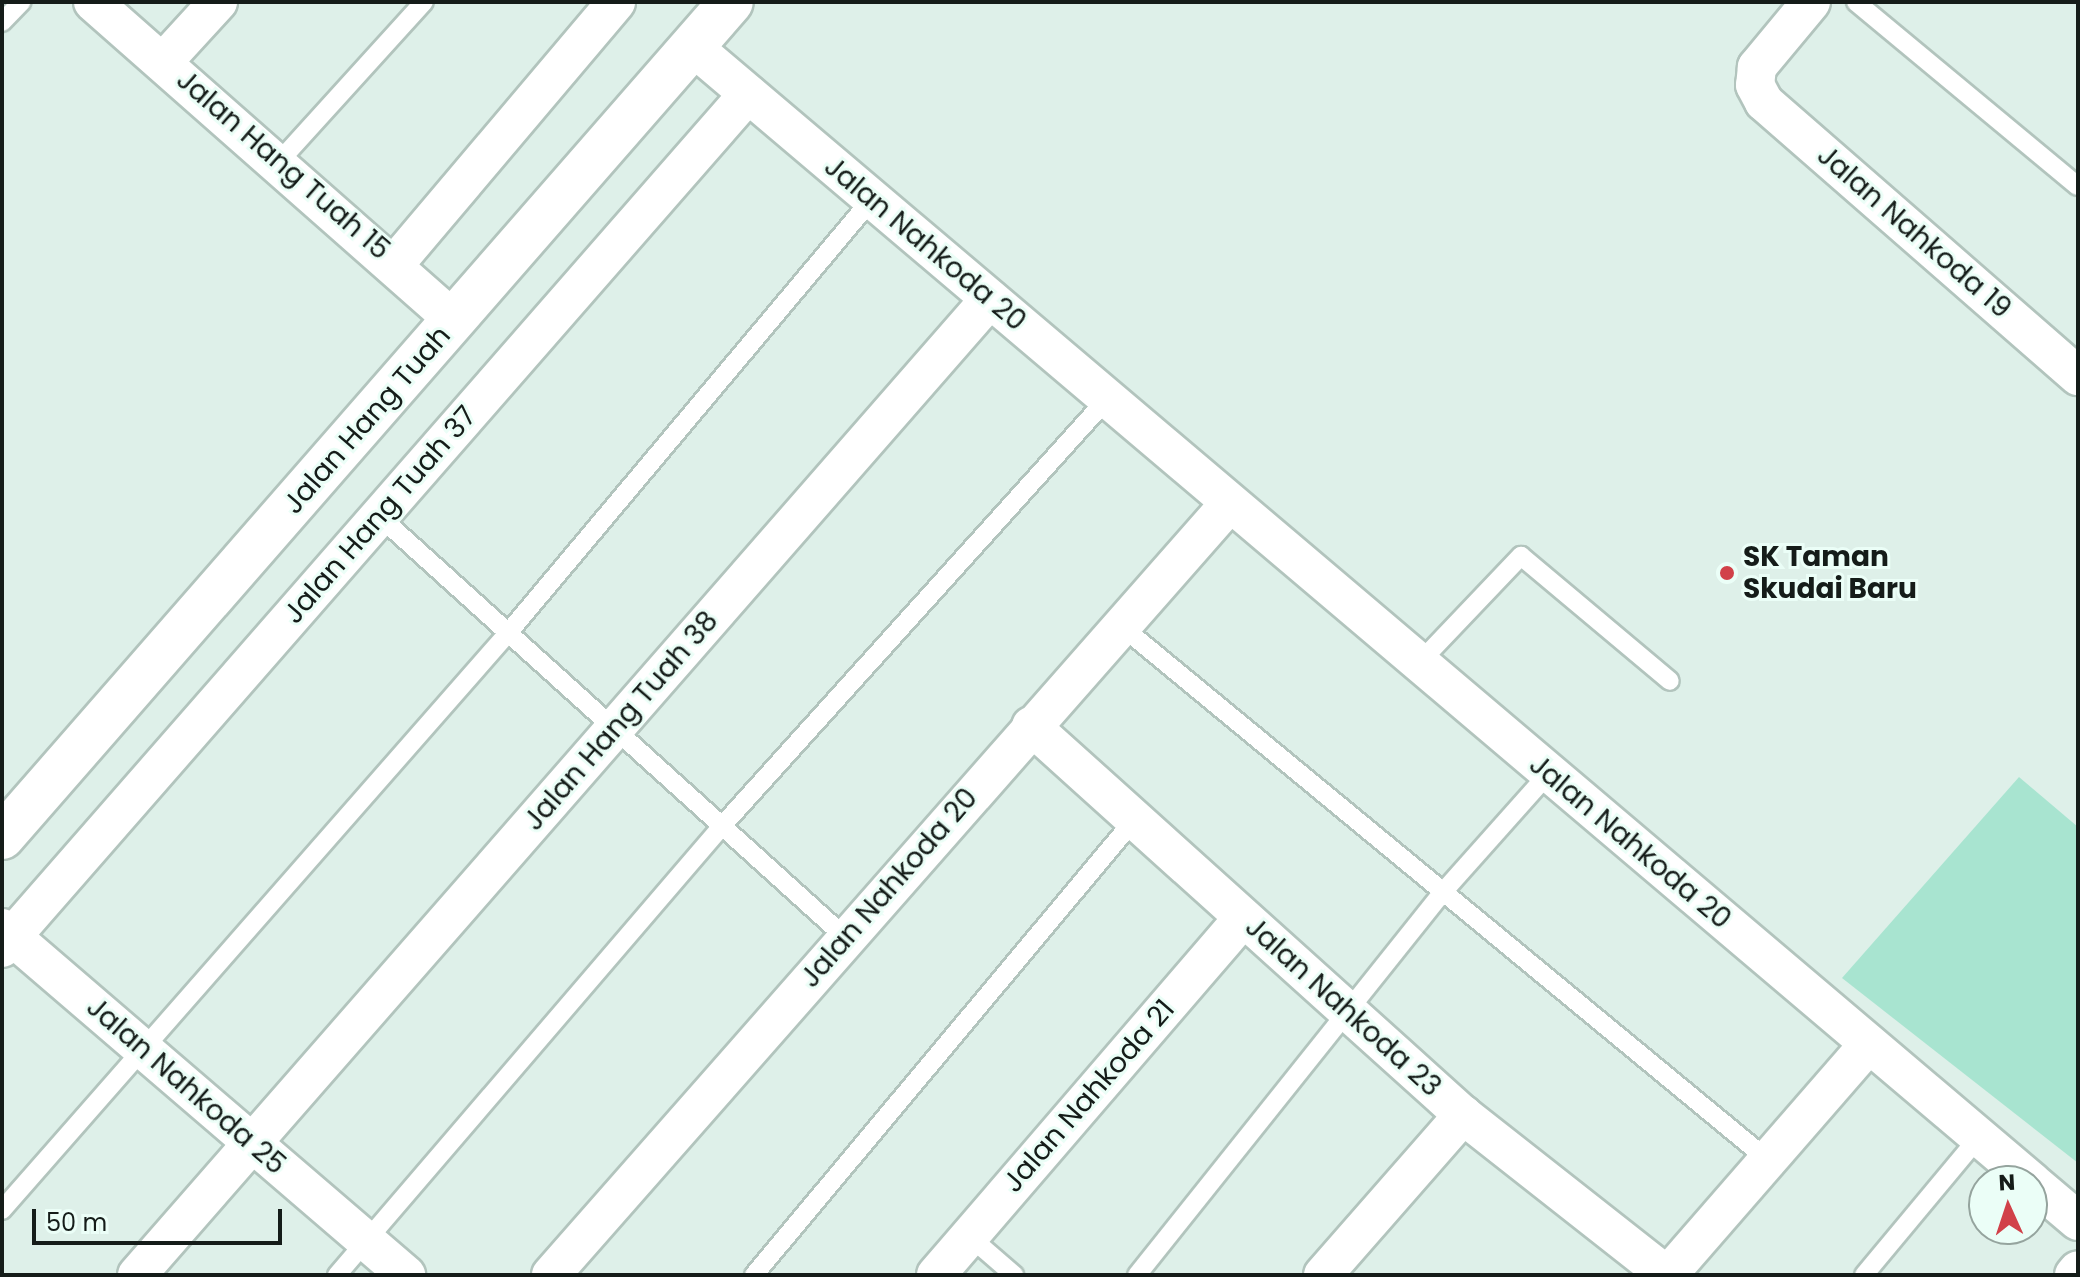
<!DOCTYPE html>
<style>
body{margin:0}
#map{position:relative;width:2080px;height:1277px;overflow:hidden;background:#def0e9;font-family:Poppins,sans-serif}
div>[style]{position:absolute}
.green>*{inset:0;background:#a8e4d0}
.roads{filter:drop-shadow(2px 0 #b2c4bd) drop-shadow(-2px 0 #b2c4bd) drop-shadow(0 2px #b2c4bd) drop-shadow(0 -2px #b2c4bd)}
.service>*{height:18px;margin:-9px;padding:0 9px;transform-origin:9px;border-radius:9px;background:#fff}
.minor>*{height:38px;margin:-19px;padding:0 19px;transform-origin:19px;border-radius:19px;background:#fff}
.tertiary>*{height:44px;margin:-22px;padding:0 22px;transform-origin:22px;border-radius:22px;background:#fff}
.dots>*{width:22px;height:22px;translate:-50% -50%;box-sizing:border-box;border:4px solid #ebfef7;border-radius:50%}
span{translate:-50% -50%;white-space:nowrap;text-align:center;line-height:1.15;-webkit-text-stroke:6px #ebfef7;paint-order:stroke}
.street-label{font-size:28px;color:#151c19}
.poi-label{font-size:28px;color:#151c19;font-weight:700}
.left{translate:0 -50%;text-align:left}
.frame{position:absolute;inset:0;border:4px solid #151c19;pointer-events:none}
.north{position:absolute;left:1968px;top:1165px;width:80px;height:80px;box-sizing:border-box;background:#ebfef7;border:2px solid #95a49e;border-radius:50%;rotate:357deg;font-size:22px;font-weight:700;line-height:32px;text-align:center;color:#151c19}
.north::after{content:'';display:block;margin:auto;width:28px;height:36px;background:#d14149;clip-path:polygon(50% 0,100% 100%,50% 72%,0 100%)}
.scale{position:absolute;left:32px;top:1209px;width:250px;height:36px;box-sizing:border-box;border:4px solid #151c19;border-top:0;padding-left:10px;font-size:24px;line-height:28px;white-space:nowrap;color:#151c19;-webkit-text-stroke:6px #ebfef7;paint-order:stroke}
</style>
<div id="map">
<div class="green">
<div style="clip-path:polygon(2019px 777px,2078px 827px,2078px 1163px,1842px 978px)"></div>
</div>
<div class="roads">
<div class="service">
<div style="left:1856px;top:2px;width:288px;rotate:39.7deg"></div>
<div style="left:2px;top:22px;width:28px;rotate:-46deg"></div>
<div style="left:276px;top:165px;width:220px;rotate:-47.8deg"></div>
<div style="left:379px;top:516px;width:629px;rotate:42.1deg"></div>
<div style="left:1120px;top:625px;width:840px;rotate:39.54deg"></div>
<div style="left:1419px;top:663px;width:148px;rotate:-46.4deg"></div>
<div style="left:1521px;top:556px;width:194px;rotate:40deg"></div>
<div style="left:2px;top:1210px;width:767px;rotate:-48.75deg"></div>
<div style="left:508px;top:633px;width:566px;rotate:-50.01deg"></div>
<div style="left:969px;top:1236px;width:60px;rotate:40.9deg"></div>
<div style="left:337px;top:1275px;width:591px;rotate:-49.39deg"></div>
<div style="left:722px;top:826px;width:575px;rotate:-47.96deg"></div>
<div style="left:754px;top:1275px;width:593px;rotate:-50.13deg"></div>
<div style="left:1137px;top:1275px;width:490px;rotate:-51.4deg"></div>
<div style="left:1443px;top:892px;width:159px;rotate:-48.3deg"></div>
<div style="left:1864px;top:1275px;width:180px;rotate:-50.2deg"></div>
</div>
<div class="minor">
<div style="left:93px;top:2px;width:481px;rotate:41.4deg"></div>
<div style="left:1811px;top:2px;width:85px;rotate:129.7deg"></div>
<div style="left:1757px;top:67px;width:18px;rotate:96deg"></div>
<div style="left:1755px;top:85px;width:19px;rotate:62deg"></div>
<div style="left:1764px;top:102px;width:417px;rotate:41.1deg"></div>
<div style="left:693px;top:47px;width:1754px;rotate:40.28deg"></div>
<div style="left:164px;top:61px;width:80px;rotate:-47.5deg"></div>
<div style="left:394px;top:265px;width:344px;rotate:-49.8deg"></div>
<div style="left:1031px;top:726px;width:581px;rotate:42deg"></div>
<div style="left:1463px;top:1115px;width:258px;rotate:38.2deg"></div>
<div style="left:2px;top:928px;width:533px;rotate:40.66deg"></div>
<div style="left:2px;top:948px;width:1134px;rotate:-48.86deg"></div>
<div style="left:2032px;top:1182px;width:60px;rotate:40.3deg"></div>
<div style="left:137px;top:1275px;width:1296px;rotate:-48.85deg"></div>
<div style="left:551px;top:1275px;width:1028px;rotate:-48.67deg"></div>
<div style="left:936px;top:1275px;width:471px;rotate:-49.3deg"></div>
<div style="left:1323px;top:1275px;width:213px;rotate:-48.8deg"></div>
<div style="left:1668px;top:1275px;width:306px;rotate:-49deg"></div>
<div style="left:2074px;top:1275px;width:6px;rotate:-51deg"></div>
</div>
<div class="tertiary">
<div style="left:2px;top:837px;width:1108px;rotate:-48.88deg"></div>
</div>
</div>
<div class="dots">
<div style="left:1727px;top:573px;background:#d14149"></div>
</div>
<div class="street-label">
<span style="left:283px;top:165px;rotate:41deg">Jalan Hang Tuah 15</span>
<span style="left:1914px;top:232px;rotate:41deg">Jalan Nahkoda 19</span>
<span style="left:925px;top:244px;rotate:40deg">Jalan Nahkoda 20</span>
<span style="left:367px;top:420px;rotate:-49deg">Jalan Hang Tuah</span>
<span style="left:380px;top:515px;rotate:-49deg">Jalan Hang Tuah 37</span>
<span style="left:621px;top:721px;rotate:-49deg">Jalan Hang Tuah 38</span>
<span style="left:1630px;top:842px;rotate:40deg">Jalan Nahkoda 20</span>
<span style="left:889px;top:888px;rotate:-49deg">Jalan Nahkoda 20</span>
<span style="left:1343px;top:1007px;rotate:42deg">Jalan Nahkoda 23</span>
<span style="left:186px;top:1086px;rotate:41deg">Jalan Nahkoda 25</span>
<span style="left:1089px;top:1096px;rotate:-49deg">Jalan Nahkoda 21</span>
</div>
<div class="poi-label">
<span class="left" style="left:1743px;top:573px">SK Taman<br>Skudai Baru</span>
</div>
<div class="frame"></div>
<div class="north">N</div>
<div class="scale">50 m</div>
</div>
